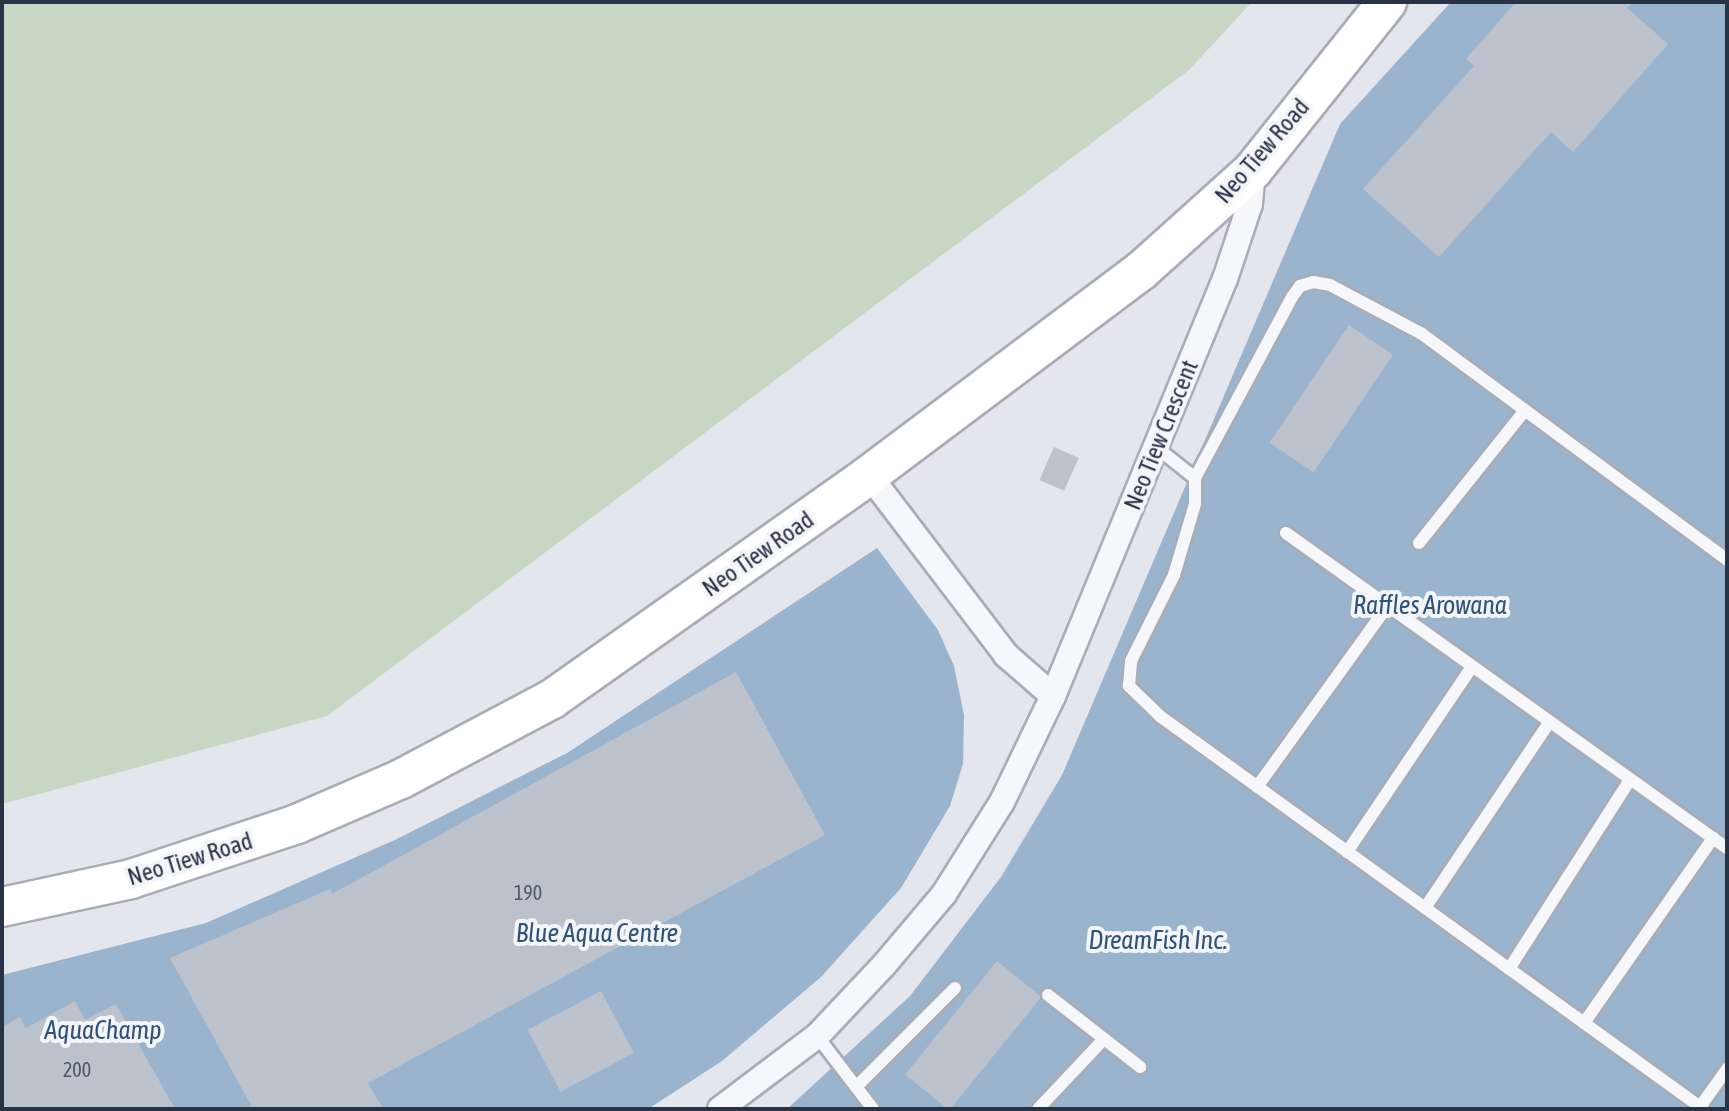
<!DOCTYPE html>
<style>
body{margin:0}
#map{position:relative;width:1729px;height:1111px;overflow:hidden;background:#e3e6ec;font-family:"Asap Condensed",sans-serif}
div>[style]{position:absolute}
.green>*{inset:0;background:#c8d7c3}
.water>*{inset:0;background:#9bb4ce}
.building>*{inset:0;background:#bcc2cc;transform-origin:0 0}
.roads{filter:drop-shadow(2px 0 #a7adb7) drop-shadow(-2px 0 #a7adb7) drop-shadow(0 2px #a7adb7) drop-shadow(0 -2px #a7adb7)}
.service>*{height:12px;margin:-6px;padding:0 6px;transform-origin:6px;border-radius:6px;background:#f6f7fa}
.minor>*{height:24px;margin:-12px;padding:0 12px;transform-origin:12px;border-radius:12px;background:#f6f7fa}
.primary>*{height:38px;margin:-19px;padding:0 19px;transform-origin:19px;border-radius:19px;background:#fff}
span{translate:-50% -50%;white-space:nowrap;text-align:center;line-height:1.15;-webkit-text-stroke:8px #f3f5f9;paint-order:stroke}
.number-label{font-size:20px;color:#4e5768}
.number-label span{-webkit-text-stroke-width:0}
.street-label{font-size:24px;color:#293346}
.water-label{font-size:26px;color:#2f527d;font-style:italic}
.frame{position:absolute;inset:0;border:4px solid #293346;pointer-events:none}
</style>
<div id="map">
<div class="green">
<div style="clip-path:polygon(2px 2px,1252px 2px,1189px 70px,327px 716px,2px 804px)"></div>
</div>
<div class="water">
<div style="clip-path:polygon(1451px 2px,1727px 2px,1727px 1109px,787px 1109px,910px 996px,1001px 877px,1062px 775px,1340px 124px)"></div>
<div style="clip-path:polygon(877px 548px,938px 630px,954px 666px,964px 715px,963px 764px,950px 806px,901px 888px,821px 977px,722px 1061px,648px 1109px,2px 1109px,2px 975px,206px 923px,397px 839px,567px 753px)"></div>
</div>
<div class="building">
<div style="clip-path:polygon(1516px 2px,1633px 2px,1627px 8px,1668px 44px,1573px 152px,1551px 132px,1439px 257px,1363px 189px,1474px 66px,1466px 59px)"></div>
<div style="left:1349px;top:325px;width:53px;height:142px;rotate:34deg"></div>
<div style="left:1054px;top:447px;width:27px;height:36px;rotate:24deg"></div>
<div style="clip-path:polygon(736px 672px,825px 835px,368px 1083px,383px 1109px,253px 1109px,170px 958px,330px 889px,332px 894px)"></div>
<div style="left:997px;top:961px;width:57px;height:146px;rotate:39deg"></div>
<div style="left:601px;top:991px;width:70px;height:83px;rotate:62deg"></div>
<div style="clip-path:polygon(75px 1001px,85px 1020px,116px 1004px,175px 1109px,2px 1109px,2px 1027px,20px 1017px,26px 1028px)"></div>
</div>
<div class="roads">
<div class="service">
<div style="left:1156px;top:447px;width:50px;rotate:38.5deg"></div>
<div style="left:1286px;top:533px;width:542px;rotate:35.54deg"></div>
<div style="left:1419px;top:543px;width:170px;rotate:-51.4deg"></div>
<div style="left:1257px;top:787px;width:221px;rotate:-54.2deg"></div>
<div style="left:1347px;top:852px;width:222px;rotate:-56deg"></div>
<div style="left:1425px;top:908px;width:223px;rotate:-56.2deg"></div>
<div style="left:1509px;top:969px;width:224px;rotate:-57.4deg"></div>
<div style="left:1048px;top:995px;width:117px;rotate:38deg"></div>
<div style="left:1584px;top:1023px;width:226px;rotate:-55.1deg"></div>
<div style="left:817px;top:1036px;width:92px;rotate:52.5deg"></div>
<div style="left:856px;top:1087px;width:140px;rotate:-45deg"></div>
<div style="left:1700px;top:1107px;width:47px;rotate:-54.6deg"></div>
<div style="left:1038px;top:1109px;width:95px;rotate:-46.7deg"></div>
<div style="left:1703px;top:1109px;width:669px;rotate:-144.12deg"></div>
<div style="left:1161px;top:717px;width:45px;rotate:-135.9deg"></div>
<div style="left:1129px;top:686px;width:25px;rotate:-85deg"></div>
<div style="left:1131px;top:661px;width:96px;rotate:-63.4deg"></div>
<div style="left:1174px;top:575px;width:74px;rotate:-73.5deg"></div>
<div style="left:1195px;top:504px;width:26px;rotate:-90deg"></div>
<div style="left:1195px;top:478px;width:205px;rotate:-61.8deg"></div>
<div style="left:1292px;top:297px;width:14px;rotate:-54deg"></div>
<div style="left:1300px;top:286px;width:14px;rotate:-17deg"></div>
<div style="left:1313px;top:282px;width:17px;rotate:10deg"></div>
<div style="left:1330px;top:285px;width:104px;rotate:28deg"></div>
<div style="left:1422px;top:334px;width:380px;rotate:36.5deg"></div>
</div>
<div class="minor">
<div style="left:869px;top:475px;width:226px;rotate:52.7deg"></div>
<div style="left:1006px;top:655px;width:62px;rotate:41.1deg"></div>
<div style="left:720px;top:1109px;width:121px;rotate:-37deg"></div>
<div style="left:817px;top:1036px;width:98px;rotate:-46.7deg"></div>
<div style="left:884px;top:965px;width:93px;rotate:-49.8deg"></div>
<div style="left:944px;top:894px;width:109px;rotate:-57.8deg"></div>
<div style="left:1002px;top:802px;width:118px;rotate:-64.3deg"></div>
<div style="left:1053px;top:696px;width:451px;rotate:-67.6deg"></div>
<div style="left:1225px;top:279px;width:79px;rotate:-71.6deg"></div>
<div style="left:1250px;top:204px;width:34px;rotate:-85deg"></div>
</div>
<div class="primary">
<div style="left:2px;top:907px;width:132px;rotate:-12.2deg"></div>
<div style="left:131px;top:879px;width:175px;rotate:-18.3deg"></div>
<div style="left:297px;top:824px;width:113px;rotate:-23.4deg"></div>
<div style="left:401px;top:779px;width:171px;rotate:-27.9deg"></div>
<div style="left:552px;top:699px;width:388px;rotate:-35.2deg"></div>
<div style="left:869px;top:475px;width:340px;rotate:-36.9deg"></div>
<div style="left:1141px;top:271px;width:151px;rotate:-42deg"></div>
<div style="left:1253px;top:170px;width:215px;rotate:-51.4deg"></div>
</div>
</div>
<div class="number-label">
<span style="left:528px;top:892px">190</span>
<span style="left:77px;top:1069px">200</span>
</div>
<div class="street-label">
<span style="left:1262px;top:151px;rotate:-49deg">Neo Tiew Road</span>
<span style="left:1161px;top:435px;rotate:-68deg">Neo Tiew Crescent</span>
<span style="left:758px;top:554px;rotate:-35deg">Neo Tiew Road</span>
<span style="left:190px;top:859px;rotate:-17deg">Neo Tiew Road</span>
</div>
<div class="water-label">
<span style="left:1430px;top:606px">Raffles Arowana</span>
<span style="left:597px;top:934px">Blue Aqua Centre</span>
<span style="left:1158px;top:941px">DreamFish Inc.</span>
<span style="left:103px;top:1031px">AquaChamp</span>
</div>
<div class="frame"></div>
</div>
